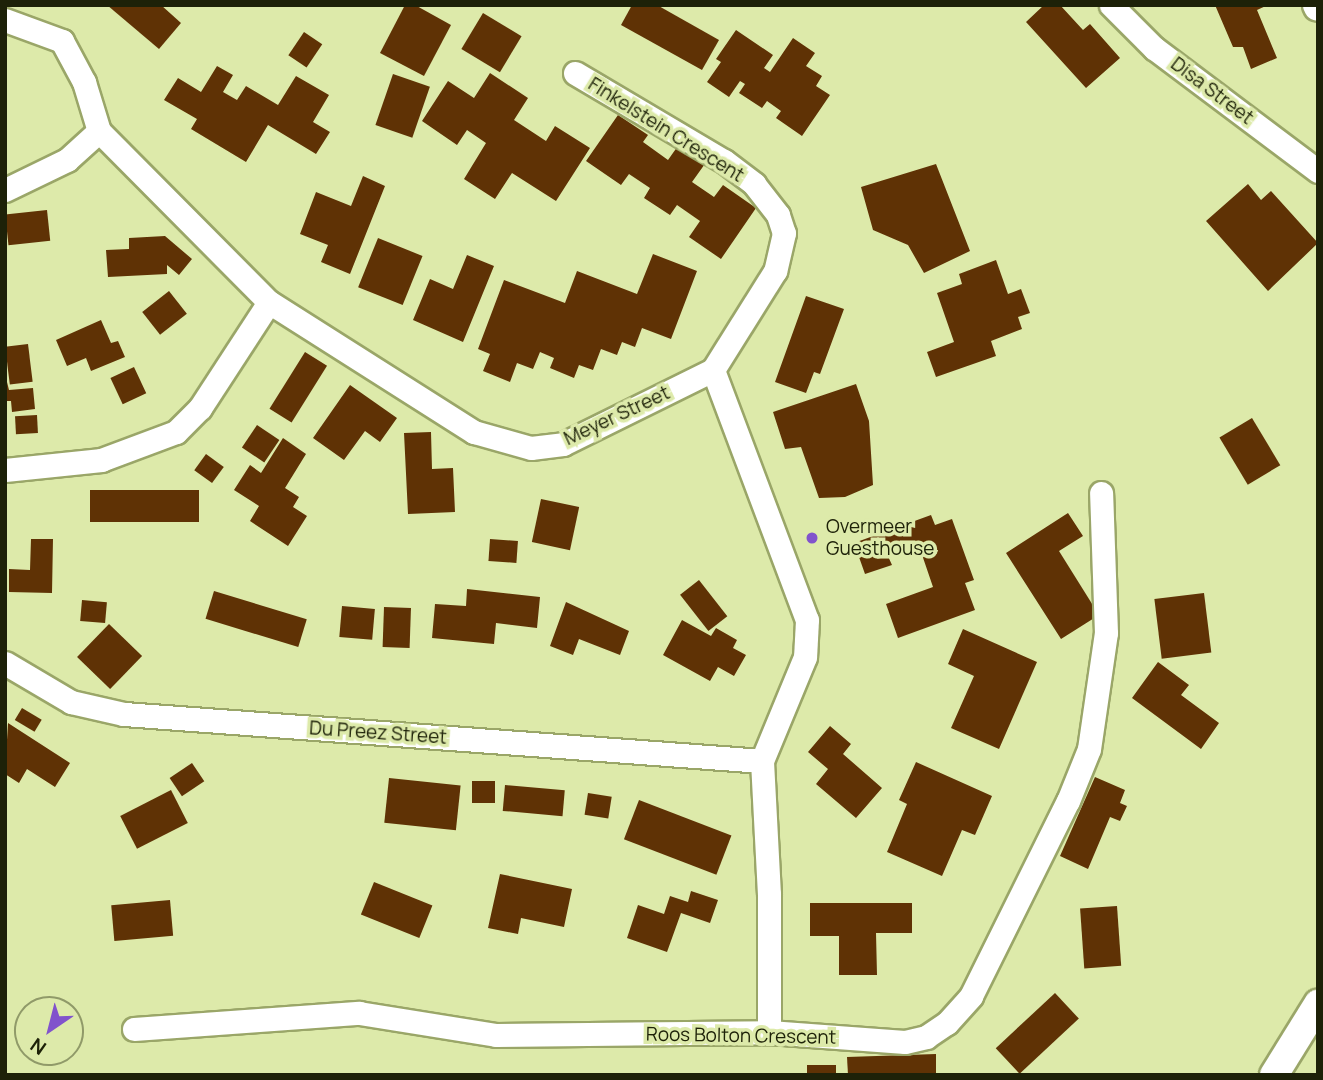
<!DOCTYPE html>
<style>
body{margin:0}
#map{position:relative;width:1323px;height:1080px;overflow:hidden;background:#ddeaaa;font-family:Manrope,sans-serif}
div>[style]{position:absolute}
.building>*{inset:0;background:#5f3205;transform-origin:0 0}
.roads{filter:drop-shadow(2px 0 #9aa668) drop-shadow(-2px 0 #9aa668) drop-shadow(0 2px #9aa668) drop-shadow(0 -2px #9aa668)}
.minor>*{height:23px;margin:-11.5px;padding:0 11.5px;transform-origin:11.5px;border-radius:11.5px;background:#fff}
.tertiary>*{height:28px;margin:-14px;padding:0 14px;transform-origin:14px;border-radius:14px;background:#fff}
.dots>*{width:19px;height:19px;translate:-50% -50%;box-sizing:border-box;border:4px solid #ddeaaa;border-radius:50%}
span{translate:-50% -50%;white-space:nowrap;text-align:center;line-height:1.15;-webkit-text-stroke:7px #ddeaaa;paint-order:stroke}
.street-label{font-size:19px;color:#1d2108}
.poi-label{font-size:19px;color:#1d2108}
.left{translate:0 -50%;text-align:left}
.frame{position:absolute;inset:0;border:7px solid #1d2108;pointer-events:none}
.north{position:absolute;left:14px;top:996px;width:70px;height:70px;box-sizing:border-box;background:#ddeaaa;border:2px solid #909a69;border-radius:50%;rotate:215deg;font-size:19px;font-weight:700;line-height:28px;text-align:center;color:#1d2108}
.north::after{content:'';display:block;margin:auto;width:24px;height:32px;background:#8153cc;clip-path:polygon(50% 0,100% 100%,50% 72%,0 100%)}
</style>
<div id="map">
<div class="building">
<div style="clip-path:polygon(107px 5px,161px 5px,181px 23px,159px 49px)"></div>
<div style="clip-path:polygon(405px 5px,415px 5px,451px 25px,424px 76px,380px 53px)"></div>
<div style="clip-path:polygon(632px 5px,657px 5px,719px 40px,702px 70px,621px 25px)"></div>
<div style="clip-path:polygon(1044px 5px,1060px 5px,1083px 30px,1090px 24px,1120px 58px,1086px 88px,1026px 22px)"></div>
<div style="clip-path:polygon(1215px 5px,1268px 5px,1257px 10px,1277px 58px,1251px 69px,1243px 47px,1233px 47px)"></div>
<div style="left:483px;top:13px;width:45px;height:42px;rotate:31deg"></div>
<div style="clip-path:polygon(736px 30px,773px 55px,764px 68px,770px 72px,793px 38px,815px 53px,806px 66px,822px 76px,816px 86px,830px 95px,802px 136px,776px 118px,781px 111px,767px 101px,762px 108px,739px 93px,745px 84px,740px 81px,729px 97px,707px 82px,721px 62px,716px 59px)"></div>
<div style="left:304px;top:32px;width:22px;height:28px;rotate:34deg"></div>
<div style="clip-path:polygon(217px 66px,233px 75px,223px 92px,237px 100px,246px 86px,278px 105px,296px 76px,329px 95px,313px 122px,330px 132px,316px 154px,268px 125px,246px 162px,191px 129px,197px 119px,164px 100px,178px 78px,201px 92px)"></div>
<div style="clip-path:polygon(490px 73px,528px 98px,514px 120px,546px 141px,555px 126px,590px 148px,556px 201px,512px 173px,495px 199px,464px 179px,486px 143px,467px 130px,457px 145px,422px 121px,448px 81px,474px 98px)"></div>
<div style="left:393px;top:74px;width:39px;height:54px;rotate:19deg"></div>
<div style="clip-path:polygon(618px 115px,648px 135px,643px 142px,668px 160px,680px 143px,707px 161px,692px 182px,714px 197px,723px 185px,756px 208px,721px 259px,689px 237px,700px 221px,677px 205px,670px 215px,644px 198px,650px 188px,629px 174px,621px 185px,586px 161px)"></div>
<div style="clip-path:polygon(936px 164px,970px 251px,924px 273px,908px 245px,873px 230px,861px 187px)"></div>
<div style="clip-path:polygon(363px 176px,385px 186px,350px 274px,321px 262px,328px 245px,300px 234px,316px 192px,351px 206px)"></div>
<div style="clip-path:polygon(1248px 184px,1261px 200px,1271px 191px,1318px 243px,1268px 291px,1206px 221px)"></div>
<div style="left:47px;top:210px;width:31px;height:42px;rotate:84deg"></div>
<div style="clip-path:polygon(165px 236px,192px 259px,179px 275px,167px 265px,167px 274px,108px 277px,106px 250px,129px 249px,129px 238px)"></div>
<div style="left:378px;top:238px;width:48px;height:53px;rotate:22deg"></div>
<div style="clip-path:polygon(653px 254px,697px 271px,671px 339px,642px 328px,635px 347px,622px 342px,617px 355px,601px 349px,593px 370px,579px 365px,574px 378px,550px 368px,554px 358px,540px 352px,533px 369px,517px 363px,510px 382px,483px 371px,490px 354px,478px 349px,504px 280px,565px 303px,577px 271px,637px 294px)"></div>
<div style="clip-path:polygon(467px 255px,494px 266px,463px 342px,413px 320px,430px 279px,453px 289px)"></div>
<div style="clip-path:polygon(996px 260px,1008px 294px,1021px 289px,1030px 313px,1018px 317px,1022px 329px,991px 341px,996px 356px,936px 377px,927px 352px,954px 342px,937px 293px,962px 284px,959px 274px)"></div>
<div style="left:169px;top:291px;width:29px;height:34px;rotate:52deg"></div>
<div style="clip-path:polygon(806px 296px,844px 309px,820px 374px,814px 372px,806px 393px,775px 382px)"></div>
<div style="clip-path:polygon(101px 320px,111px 343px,118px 341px,125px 357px,91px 371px,86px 358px,67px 366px,56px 340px)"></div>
<div style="left:28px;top:344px;width:38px;height:23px;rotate:83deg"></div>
<div style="left:305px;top:352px;width:26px;height:67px;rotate:32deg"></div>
<div style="left:134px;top:367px;width:29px;height:26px;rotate:65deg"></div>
<div style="clip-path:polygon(5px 374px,9px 390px,33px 388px,35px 409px,12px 412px,11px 401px,5px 401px)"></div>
<div style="clip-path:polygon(856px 384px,869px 421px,873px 485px,845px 497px,819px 498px,801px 447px,785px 449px,773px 412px)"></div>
<div style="clip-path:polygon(350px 385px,397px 418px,380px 442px,365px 431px,344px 460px,313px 438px)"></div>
<div style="left:37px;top:415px;width:18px;height:22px;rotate:87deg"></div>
<div style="left:1252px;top:418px;width:55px;height:38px;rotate:59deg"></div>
<div style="left:257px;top:425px;width:27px;height:27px;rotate:34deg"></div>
<div style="clip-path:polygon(431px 432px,432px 469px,453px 468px,455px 512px,408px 514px,404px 433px)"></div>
<div style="clip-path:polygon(283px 438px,306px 454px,285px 488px,299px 497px,293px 507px,307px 516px,288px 546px,250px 521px,259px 506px,234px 490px,250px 465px,261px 473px)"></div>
<div style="left:206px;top:454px;width:22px;height:20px;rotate:36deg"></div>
<div style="left:199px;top:490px;width:32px;height:109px;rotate:90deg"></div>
<div style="left:541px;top:499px;width:39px;height:44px;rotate:12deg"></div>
<div style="clip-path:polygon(1068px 513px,1083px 536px,1059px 551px,1099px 615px,1061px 639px,1006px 553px)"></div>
<div style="clip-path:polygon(931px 515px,935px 525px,952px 519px,974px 580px,965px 583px,975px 610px,898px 638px,886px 604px,933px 587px,918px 543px,887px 554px,892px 565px,865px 574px,854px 543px)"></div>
<div style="clip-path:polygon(31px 539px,53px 539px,52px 593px,9px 592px,9px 569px,30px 570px)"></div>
<div style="left:490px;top:539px;width:28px;height:22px;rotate:4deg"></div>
<div style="left:699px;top:580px;width:46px;height:24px;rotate:52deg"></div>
<div style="clip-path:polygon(467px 589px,540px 597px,537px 628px,496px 623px,494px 644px,432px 638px,435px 604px,466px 606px)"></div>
<div style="left:214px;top:591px;width:97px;height:29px;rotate:17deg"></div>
<div style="left:1204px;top:593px;width:60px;height:50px;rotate:83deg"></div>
<div style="left:82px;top:600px;width:25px;height:21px;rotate:5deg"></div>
<div style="clip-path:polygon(566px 602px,629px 631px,620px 655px,579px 639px,573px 655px,550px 646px)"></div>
<div style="left:342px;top:606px;width:33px;height:31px;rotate:5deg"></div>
<div style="left:384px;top:607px;width:27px;height:40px;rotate:2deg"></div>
<div style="clip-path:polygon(682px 620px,711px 636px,716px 628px,737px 640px,733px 648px,746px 655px,734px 676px,718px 667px,710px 681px,663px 655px)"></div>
<div style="left:109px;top:624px;width:46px;height:46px;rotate:44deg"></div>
<div style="clip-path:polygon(963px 629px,1037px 662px,999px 749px,951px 728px,974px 676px,948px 664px)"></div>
<div style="clip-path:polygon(1158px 662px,1189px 685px,1181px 695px,1219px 723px,1201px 749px,1132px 698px)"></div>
<div style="left:22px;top:708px;width:23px;height:14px;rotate:31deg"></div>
<div style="clip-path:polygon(8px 723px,70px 763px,55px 787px,27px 769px,19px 783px,5px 774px)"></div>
<div style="clip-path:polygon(830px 726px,851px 744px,843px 754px,882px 788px,856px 818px,816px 784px,828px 769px,808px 752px)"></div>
<div style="clip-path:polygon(916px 762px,992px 796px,975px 835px,962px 830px,942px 876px,887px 852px,907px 804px,899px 800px)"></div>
<div style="left:192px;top:763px;width:22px;height:27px;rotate:56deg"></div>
<div style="clip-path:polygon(1095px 777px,1125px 790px,1120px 803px,1127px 806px,1120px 821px,1110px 817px,1088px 869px,1060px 856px)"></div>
<div style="left:389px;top:778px;width:72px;height:45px;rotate:6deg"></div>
<div style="left:472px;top:781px;width:23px;height:22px"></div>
<div style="left:505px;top:785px;width:60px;height:26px;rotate:5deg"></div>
<div style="left:171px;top:790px;width:37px;height:57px;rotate:63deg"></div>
<div style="left:588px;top:793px;width:24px;height:22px;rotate:9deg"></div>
<div style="left:639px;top:800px;width:99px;height:42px;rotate:21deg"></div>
<div style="clip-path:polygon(500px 874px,572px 889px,564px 927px,521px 918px,518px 934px,488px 928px)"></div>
<div style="left:374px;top:882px;width:63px;height:35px;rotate:22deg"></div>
<div style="clip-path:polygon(691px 891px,718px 900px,710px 923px,681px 913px,667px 952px,627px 938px,638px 905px,664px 914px,670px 896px,688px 902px)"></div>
<div style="left:170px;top:900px;width:36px;height:59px;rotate:85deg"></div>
<div style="clip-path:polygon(810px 903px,912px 903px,912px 933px,876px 933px,877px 975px,839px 975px,839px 936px,810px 936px)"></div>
<div style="left:1117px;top:906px;width:60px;height:37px;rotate:86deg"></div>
<div style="left:1055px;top:993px;width:35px;height:81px;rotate:47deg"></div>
<div style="clip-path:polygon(936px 1054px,936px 1075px,848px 1075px,847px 1057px)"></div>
<div style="left:836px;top:1065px;width:10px;height:29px;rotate:90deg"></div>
</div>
<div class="roads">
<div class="minor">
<div style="left:1111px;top:5px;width:61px;rotate:45deg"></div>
<div style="left:1154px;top:48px;width:205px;rotate:36.9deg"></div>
<div style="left:5px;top:20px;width:61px;rotate:20.2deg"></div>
<div style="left:62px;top:41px;width:47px;rotate:61.8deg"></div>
<div style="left:84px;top:82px;width:51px;rotate:73deg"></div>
<div style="left:99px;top:131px;width:241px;rotate:45.2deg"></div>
<div style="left:269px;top:302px;width:243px;rotate:32.4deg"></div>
<div style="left:474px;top:432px;width:59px;rotate:15.7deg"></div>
<div style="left:531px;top:448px;width:32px;rotate:-7deg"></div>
<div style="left:563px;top:444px;width:167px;rotate:-26.3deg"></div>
<div style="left:713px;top:370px;width:267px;rotate:69.4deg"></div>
<div style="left:807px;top:620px;width:37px;rotate:93deg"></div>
<div style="left:805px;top:657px;width:113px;rotate:112.5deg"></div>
<div style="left:762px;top:761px;width:133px;rotate:87deg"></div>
<div style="left:769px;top:894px;width:138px;rotate:90deg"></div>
<div style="left:575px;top:73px;width:173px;rotate:30.6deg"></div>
<div style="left:724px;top:161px;width:38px;rotate:37deg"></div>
<div style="left:754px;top:184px;width:39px;rotate:52deg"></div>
<div style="left:778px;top:215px;width:19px;rotate:72deg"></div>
<div style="left:784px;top:233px;width:39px;rotate:103deg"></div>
<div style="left:775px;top:271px;width:117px;rotate:122.1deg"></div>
<div style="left:5px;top:190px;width:69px;rotate:-25.8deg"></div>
<div style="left:67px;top:160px;width:43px;rotate:-42.2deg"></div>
<div style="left:5px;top:470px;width:97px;rotate:-5.9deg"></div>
<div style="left:101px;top:460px;width:80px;rotate:-20.5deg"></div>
<div style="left:176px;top:432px;width:34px;rotate:-45deg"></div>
<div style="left:200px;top:408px;width:126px;rotate:-56.9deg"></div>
<div style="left:5px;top:663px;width:77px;rotate:30.6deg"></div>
<div style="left:71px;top:702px;width:54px;rotate:12.8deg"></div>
<div style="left:124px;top:714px;width:640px;rotate:4.21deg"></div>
<div style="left:134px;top:1029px;width:226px;rotate:-4.1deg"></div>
<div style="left:359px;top:1013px;width:139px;rotate:9.1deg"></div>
<div style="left:496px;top:1035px;width:273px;rotate:-0.6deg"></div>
<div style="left:769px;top:1032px;width:136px;rotate:4.2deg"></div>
<div style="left:905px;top:1042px;width:22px;rotate:-13deg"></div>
<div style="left:926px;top:1037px;width:25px;rotate:-34deg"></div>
<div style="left:947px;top:1023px;width:36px;rotate:-48deg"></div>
<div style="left:971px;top:996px;width:218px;rotate:-63.6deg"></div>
<div style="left:1068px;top:801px;width:56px;rotate:-68deg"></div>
<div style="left:1089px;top:749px;width:117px;rotate:-81.7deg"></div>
<div style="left:1106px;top:633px;width:140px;rotate:-92deg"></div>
</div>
<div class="tertiary">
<div style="left:1317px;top:5px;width:2px;rotate:63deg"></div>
<div style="left:1274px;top:1075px;width:84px;rotate:-58.2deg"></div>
</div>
</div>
<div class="dots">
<div style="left:812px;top:538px;background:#8153cc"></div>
</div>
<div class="street-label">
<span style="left:1212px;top:91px;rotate:37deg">Disa Street</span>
<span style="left:666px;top:130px;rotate:32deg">Finkelstein Crescent</span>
<span style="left:617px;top:416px;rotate:-25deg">Meyer Street</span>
<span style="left:378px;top:733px;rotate:4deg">Du Preez Street</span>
<span style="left:741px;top:1036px;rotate:1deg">Roos Bolton Crescent</span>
</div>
<div class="poi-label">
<span class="left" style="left:826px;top:538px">Overmeer<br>Guesthouse</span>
</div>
<div class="frame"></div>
<div class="north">N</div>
</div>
